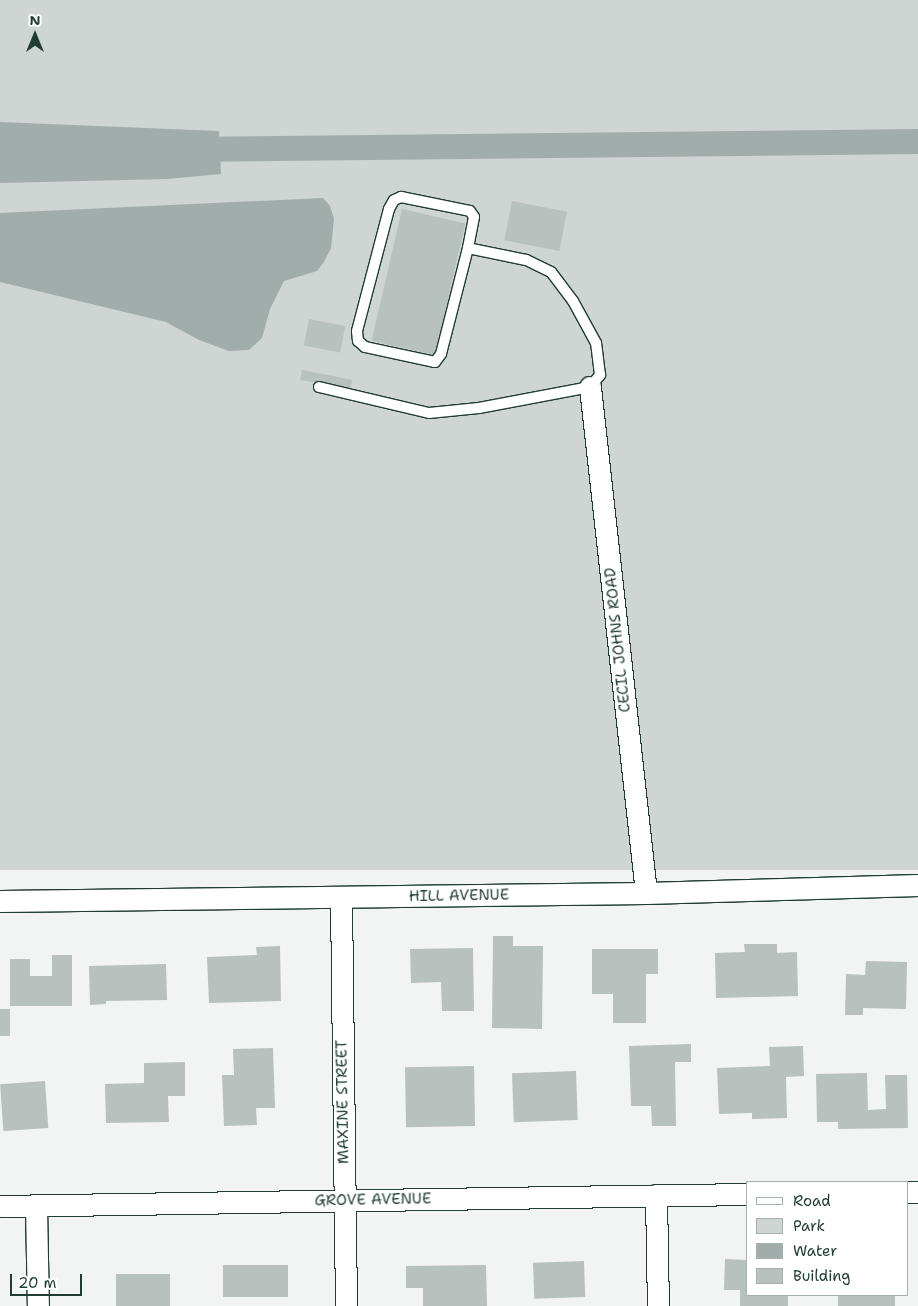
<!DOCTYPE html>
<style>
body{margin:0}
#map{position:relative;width:918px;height:1306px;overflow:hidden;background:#f2f3f3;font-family:"Shantell Sans",sans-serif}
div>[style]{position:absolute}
.green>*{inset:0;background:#ced5d3;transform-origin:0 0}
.water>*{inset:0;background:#a1adaa}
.canal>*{height:25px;margin:-12.5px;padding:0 12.5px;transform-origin:12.5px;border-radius:12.5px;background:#a1adaa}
.building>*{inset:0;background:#b7c1bd;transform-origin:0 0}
.roads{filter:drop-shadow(1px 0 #1f3d34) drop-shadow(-1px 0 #1f3d34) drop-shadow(0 1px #1f3d34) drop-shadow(0 -1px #1f3d34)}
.service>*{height:10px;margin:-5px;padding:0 5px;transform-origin:5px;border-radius:5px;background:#fff}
.minor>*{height:21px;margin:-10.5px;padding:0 10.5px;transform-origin:10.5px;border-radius:10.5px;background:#fff}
span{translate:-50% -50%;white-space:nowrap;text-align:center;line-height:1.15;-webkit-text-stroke:4px #fff;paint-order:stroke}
.street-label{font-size:15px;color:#1f3d34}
.legend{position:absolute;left:746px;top:1181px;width:162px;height:115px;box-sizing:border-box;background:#fff;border:1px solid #a5b1ae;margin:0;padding:6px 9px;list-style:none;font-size:15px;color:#1f3d34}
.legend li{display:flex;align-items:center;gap:10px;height:25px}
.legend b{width:25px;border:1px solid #a5b1ae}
.north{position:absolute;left:10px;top:10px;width:50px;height:50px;-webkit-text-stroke:4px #fff;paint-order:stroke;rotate:0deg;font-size:14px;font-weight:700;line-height:20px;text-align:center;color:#1f3d34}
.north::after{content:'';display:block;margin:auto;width:18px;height:22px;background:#1f3d34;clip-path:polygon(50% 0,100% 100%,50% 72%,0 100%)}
.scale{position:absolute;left:10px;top:1274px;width:72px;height:22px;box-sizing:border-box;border:2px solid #1f3d34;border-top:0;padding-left:6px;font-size:15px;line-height:18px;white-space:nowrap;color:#1f3d34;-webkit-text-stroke:4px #fff;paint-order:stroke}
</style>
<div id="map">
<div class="green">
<div style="left:0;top:0;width:918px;height:870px"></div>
</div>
<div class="water">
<div style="clip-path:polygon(0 122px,219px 131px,221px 174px,167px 179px,0 183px)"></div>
<div style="clip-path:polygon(323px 198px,330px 206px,334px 219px,331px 248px,324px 262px,317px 271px,284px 281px,270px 309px,262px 338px,249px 350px,229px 351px,199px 340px,166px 322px,0 282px,0 213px)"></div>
</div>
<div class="canal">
<div style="left:186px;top:149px;width:732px;rotate:-0.63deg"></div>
</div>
<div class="building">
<div style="left:512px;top:201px;width:56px;height:40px;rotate:11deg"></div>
<div style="left:402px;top:209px;width:65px;height:135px;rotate:13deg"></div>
<div style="left:309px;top:319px;width:37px;height:27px;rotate:11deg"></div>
<div style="left:302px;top:370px;width:51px;height:10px;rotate:11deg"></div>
<div style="clip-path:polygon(493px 936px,513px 936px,513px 946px,543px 946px,542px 1029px,492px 1028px)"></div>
<div style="clip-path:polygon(744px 944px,777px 944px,777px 953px,797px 952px,798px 996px,716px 998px,715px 953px,745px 952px)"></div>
<div style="clip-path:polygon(280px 946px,281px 1001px,209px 1003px,207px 957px,257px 955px,256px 947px)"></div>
<div style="clip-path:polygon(473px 948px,474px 1011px,442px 1011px,441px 982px,411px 983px,410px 949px)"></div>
<div style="clip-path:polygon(592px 949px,658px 949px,658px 974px,646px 974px,646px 1023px,613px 1023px,613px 994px,592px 994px)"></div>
<div style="clip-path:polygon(52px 955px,72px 955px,72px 1006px,10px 1006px,10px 959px,30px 959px,30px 976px,52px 976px)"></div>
<div style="clip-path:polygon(866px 961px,907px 962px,906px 1009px,863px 1008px,863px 1015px,845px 1015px,846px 974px,865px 975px)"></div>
<div style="clip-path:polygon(166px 964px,167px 1000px,106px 1001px,106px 1004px,90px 1005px,89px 966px)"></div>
<div style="left:0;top:1009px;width:10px;height:27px"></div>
<div style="clip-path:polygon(691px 1044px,691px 1062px,675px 1062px,676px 1126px,652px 1126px,651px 1106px,631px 1106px,629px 1046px)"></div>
<div style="clip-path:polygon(803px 1046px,804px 1076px,786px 1077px,787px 1118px,752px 1119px,752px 1113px,719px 1114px,717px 1068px,770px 1066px,769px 1047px)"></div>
<div style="clip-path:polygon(273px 1048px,275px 1108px,256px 1108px,257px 1125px,224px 1126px,222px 1075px,234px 1075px,233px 1049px)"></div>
<div style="clip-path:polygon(185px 1062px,185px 1096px,168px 1096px,169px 1122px,106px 1123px,105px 1084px,144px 1083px,144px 1063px)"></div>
<div style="left:474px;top:1066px;width:60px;height:69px;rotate:89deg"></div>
<div style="left:576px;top:1071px;width:49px;height:64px;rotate:88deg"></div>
<div style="clip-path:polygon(867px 1073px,868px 1110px,886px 1109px,885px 1075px,907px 1075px,908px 1128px,838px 1129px,838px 1122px,817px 1122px,816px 1074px)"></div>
<div style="left:45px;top:1081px;width:47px;height:45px;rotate:86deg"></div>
<div style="clip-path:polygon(725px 1259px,747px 1260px,747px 1295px,788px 1295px,788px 1306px,740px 1306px,740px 1290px,724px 1290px)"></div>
<div style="left:584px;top:1261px;width:36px;height:51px;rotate:88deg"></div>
<div style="left:223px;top:1265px;width:65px;height:32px"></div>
<div style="clip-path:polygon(486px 1265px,487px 1306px,423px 1306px,423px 1288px,406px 1288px,406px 1266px)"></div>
<div style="left:170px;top:1274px;width:32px;height:54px;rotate:90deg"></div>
<div style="left:838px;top:1295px;width:57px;height:11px"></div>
</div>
<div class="roads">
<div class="service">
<div style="left:319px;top:387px;width:113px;rotate:13.3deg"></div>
<div style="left:429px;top:413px;width:50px;rotate:-5.7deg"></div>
<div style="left:479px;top:408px;width:113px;rotate:-10.7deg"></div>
<div style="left:590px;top:387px;width:16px;rotate:-50deg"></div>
<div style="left:600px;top:375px;width:32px;rotate:-97deg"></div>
<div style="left:596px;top:343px;width:48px;rotate:-118.7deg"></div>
<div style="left:573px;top:301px;width:36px;rotate:-127deg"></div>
<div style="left:551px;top:272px;width:28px;rotate:-154deg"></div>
<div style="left:526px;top:260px;width:59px;rotate:-168.3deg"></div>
<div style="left:468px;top:248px;width:109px;rotate:104.3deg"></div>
<div style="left:441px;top:354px;width:10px;rotate:127deg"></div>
<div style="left:435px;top:362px;width:72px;rotate:-167.9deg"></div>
<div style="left:365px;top:347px;width:9px;rotate:-139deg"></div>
<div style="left:358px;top:341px;width:10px;rotate:-96deg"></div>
<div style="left:357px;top:331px;width:126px;rotate:-75.3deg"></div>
<div style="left:389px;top:209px;width:10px;rotate:-61deg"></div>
<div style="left:394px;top:200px;width:8px;rotate:-23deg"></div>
<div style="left:401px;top:197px;width:70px;rotate:11.5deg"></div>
<div style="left:470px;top:211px;width:7px;rotate:56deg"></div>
<div style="left:474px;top:217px;width:32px;rotate:101deg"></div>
</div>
<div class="minor">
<div style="left:590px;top:387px;width:509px;rotate:83.68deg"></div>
<div style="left:341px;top:898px;width:408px;rotate:89.3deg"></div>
<div style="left:0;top:901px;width:646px;rotate:-0.71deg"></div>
<div style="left:646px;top:893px;width:272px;rotate:-1.7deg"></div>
<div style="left:907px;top:1192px;width:11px"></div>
<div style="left:656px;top:1195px;width:111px;rotate:89deg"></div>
<div style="left:0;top:1206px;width:747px;rotate:-0.92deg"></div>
<div style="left:36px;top:1206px;width:100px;rotate:88.9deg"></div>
</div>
</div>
<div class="street-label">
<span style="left:618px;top:640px;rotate:-96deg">CECIL JOHNS ROAD</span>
<span style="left:459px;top:896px;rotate:-1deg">HILL AVENUE</span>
<span style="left:343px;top:1102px;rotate:-91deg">MAXINE STREET</span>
<span style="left:373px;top:1200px;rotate:-1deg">GROVE AVENUE</span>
</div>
<ul class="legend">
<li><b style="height:6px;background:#fff"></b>Road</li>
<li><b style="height:14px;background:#ced5d3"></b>Park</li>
<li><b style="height:14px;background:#a1adaa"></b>Water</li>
<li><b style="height:14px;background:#b7c1bd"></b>Building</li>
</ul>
<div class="north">N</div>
<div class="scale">20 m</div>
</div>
